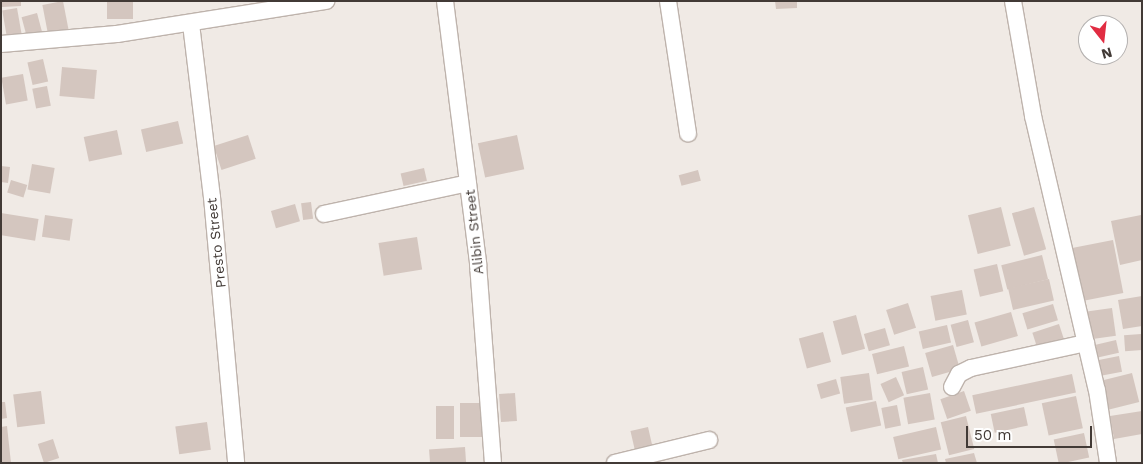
<!DOCTYPE html>
<style>
body{margin:0}
#map{position:relative;width:1143px;height:464px;overflow:hidden;background:#f0eae5;font-family:"Work Sans",sans-serif}
div>[style]{position:absolute}
.building>*{inset:0;background:#d4c6bf;transform-origin:0 0}
.roads{filter:drop-shadow(1px 0 #beb3ac) drop-shadow(-1px 0 #beb3ac) drop-shadow(0 1px #beb3ac) drop-shadow(0 -1px #beb3ac)}
.street>*{height:16px;margin:-8px;padding:0 8px;transform-origin:8px;border-radius:8px;background:#fff}
span{translate:-50% -50%;white-space:nowrap;text-align:center;line-height:1.15;-webkit-text-stroke:4px #fff;paint-order:stroke}
.street-label{font-size:14px;color:#423a36}
.frame{position:absolute;inset:0;border:2px solid #423a36;pointer-events:none}
.north{position:absolute;left:1078px;top:15px;width:50px;height:50px;box-sizing:border-box;background:#fff;border:1px solid #b3b0af;border-radius:50%;rotate:164deg;font-size:14px;font-weight:700;line-height:20px;text-align:center;color:#423a36}
.north::after{content:'';display:block;margin:auto;width:18px;height:22px;background:#e12c42;clip-path:polygon(50% 0,100% 100%,50% 72%,0 100%)}
.scale{position:absolute;left:966px;top:426px;width:126px;height:22px;box-sizing:border-box;border:2px solid #423a36;border-top:0;padding-left:6px;font-size:15px;line-height:18px;white-space:nowrap;color:#423a36;-webkit-text-stroke:4px #fff;paint-order:stroke}
</style>
<div id="map">
<div class="building">
<div style="clip-path:polygon(2px 1px,21px 1px,21px 6px,2px 7px)"></div>
<div style="left:63px;top:1px;width:31px;height:21px;rotate:79deg"></div>
<div style="left:107px;top:1px;width:26px;height:18px"></div>
<div style="clip-path:polygon(775px 1px,797px 1px,797px 8px,776px 9px)"></div>
<div style="left:17px;top:8px;width:29px;height:15px;rotate:80deg"></div>
<div style="left:37px;top:13px;width:24px;height:16px;rotate:75deg"></div>
<div style="left:43px;top:59px;width:23px;height:16px;rotate:77deg"></div>
<div style="left:62px;top:67px;width:35px;height:29px;rotate:5deg"></div>
<div style="left:23px;top:74px;width:27px;height:22px;rotate:80deg"></div>
<div style="left:47px;top:86px;width:20px;height:15px;rotate:79deg"></div>
<div style="left:178px;top:121px;width:23px;height:38px;rotate:77deg"></div>
<div style="left:117px;top:130px;width:25px;height:34px;rotate:78deg"></div>
<div style="left:248px;top:135px;width:25px;height:36px;rotate:72deg"></div>
<div style="left:517px;top:135px;width:35px;height:40px;rotate:78deg"></div>
<div style="left:32px;top:164px;width:23px;height:26px;rotate:10deg"></div>
<div style="clip-path:polygon(1px 166px,10px 167px,8px 183px,1px 182px)"></div>
<div style="left:424px;top:168px;width:13px;height:24px;rotate:77deg"></div>
<div style="left:698px;top:170px;width:11px;height:20px;rotate:75deg"></div>
<div style="left:11px;top:180px;width:17px;height:13px;rotate:17deg"></div>
<div style="left:311px;top:202px;width:17px;height:10px;rotate:83deg"></div>
<div style="left:295px;top:204px;width:18px;height:25px;rotate:74deg"></div>
<div style="left:1001px;top:207px;width:40px;height:34px;rotate:76deg"></div>
<div style="left:1034px;top:207px;width:44px;height:23px;rotate:74deg"></div>
<div style="left:1px;top:213px;width:38px;height:22px;rotate:9deg"></div>
<div style="left:45px;top:215px;width:28px;height:22px;rotate:8deg"></div>
<div style="clip-path:polygon(1141px 215px,1142px 260px,1120px 265px,1111px 221px)"></div>
<div style="left:417px;top:237px;width:33px;height:39px;rotate:81deg"></div>
<div style="left:1113px;top:240px;width:54px;height:43px;rotate:79deg"></div>
<div style="left:1042px;top:255px;width:25px;height:42px;rotate:76deg"></div>
<div style="left:997px;top:264px;width:28px;height:24px;rotate:77deg"></div>
<div style="left:1049px;top:279px;width:22px;height:42px;rotate:77deg"></div>
<div style="left:962px;top:290px;width:25px;height:32px;rotate:79deg"></div>
<div style="clip-path:polygon(1142px 296px,1142px 326px,1123px 329px,1118px 300px)"></div>
<div style="left:908px;top:303px;width:26px;height:23px;rotate:72deg"></div>
<div style="left:1053px;top:304px;width:17px;height:32px;rotate:73deg"></div>
<div style="left:1112px;top:308px;width:28px;height:29px;rotate:82deg"></div>
<div style="left:1011px;top:312px;width:25px;height:38px;rotate:74deg"></div>
<div style="left:856px;top:315px;width:35px;height:24px;rotate:75deg"></div>
<div style="left:968px;top:320px;width:23px;height:18px;rotate:75deg"></div>
<div style="left:1059px;top:324px;width:20px;height:28px;rotate:72deg"></div>
<div style="left:947px;top:325px;width:18px;height:29px;rotate:77deg"></div>
<div style="left:885px;top:328px;width:18px;height:22px;rotate:74deg"></div>
<div style="left:823px;top:332px;width:31px;height:25px;rotate:75deg"></div>
<div style="left:1141px;top:334px;width:16px;height:17px;rotate:86deg"></div>
<div style="left:1116px;top:340px;width:13px;height:24px;rotate:77deg"></div>
<div style="left:953px;top:345px;width:25px;height:29px;rotate:74deg"></div>
<div style="left:904px;top:346px;width:21px;height:33px;rotate:76deg"></div>
<div style="left:1119px;top:356px;width:16px;height:27px;rotate:79deg"></div>
<div style="left:923px;top:367px;width:23px;height:22px;rotate:77deg"></div>
<div style="left:869px;top:373px;width:27px;height:29px;rotate:82deg"></div>
<div style="left:1132px;top:373px;width:30px;height:34px;rotate:76deg"></div>
<div style="left:1072px;top:374px;width:19px;height:102px;rotate:78deg"></div>
<div style="left:896px;top:377px;width:20px;height:17px;rotate:66deg"></div>
<div style="left:836px;top:379px;width:15px;height:20px;rotate:74deg"></div>
<div style="left:41px;top:391px;width:33px;height:28px;rotate:83deg"></div>
<div style="left:964px;top:391px;width:21px;height:25px;rotate:71deg"></div>
<div style="left:515px;top:393px;width:28px;height:16px;rotate:86deg"></div>
<div style="left:930px;top:393px;width:27px;height:27px;rotate:80deg"></div>
<div style="left:1076px;top:396px;width:33px;height:35px;rotate:78deg"></div>
<div style="left:876px;top:401px;width:25px;height:31px;rotate:78deg"></div>
<div style="clip-path:polygon(1px 402px,5px 402px,7px 418px,1px 419px)"></div>
<div style="left:482px;top:403px;width:34px;height:22px;rotate:90deg"></div>
<div style="left:897px;top:405px;width:21px;height:16px;rotate:79deg"></div>
<div style="left:436px;top:406px;width:18px;height:33px"></div>
<div style="left:1024px;top:407px;width:19px;height:34px;rotate:78deg"></div>
<div style="clip-path:polygon(1142px 411px,1142px 434px,1114px 439px,1110px 416px)"></div>
<div style="left:966px;top:416px;width:34px;height:26px;rotate:76deg"></div>
<div style="left:207px;top:422px;width:28px;height:32px;rotate:82deg"></div>
<div style="clip-path:polygon(7px 426px,11px 463px,1px 463px,1px 427px)"></div>
<div style="left:648px;top:427px;width:23px;height:18px;rotate:77deg"></div>
<div style="left:936px;top:427px;width:23px;height:44px;rotate:77deg"></div>
<div style="left:1084px;top:433px;width:25px;height:31px;rotate:78deg"></div>
<div style="left:53px;top:439px;width:20px;height:16px;rotate:72deg"></div>
<div style="left:465px;top:447px;width:16px;height:36px;rotate:86deg"></div>
<div style="clip-path:polygon(974px 453px,977px 463px,946px 463px,945px 459px)"></div>
<div style="clip-path:polygon(936px 454px,938px 463px,903px 463px,902px 460px)"></div>
</div>
<div class="roads">
<div class="street">
<div style="left:445px;top:1px;width:265px;rotate:82.8deg"></div>
<div style="left:478px;top:264px;width:200px;rotate:85.7deg"></div>
<div style="left:668px;top:1px;width:134px;rotate:81.4deg"></div>
<div style="left:1013px;top:1px;width:117px;rotate:80.1deg"></div>
<div style="left:1033px;top:116px;width:281px;rotate:76.9deg"></div>
<div style="left:1097px;top:390px;width:74px;rotate:81.4deg"></div>
<div style="left:191px;top:24px;width:174px;rotate:83.1deg"></div>
<div style="left:212px;top:197px;width:267px;rotate:84.8deg"></div>
<div style="left:1px;top:44px;width:116px;rotate:-4.9deg"></div>
<div style="left:117px;top:34px;width:212px;rotate:-9deg"></div>
<div style="left:324px;top:214px;width:147px;rotate:-12.1deg"></div>
<div style="left:952px;top:387px;width:15px;rotate:-62deg"></div>
<div style="left:959px;top:374px;width:13px;rotate:-27deg"></div>
<div style="left:971px;top:368px;width:118px;rotate:-12.3deg"></div>
<div style="left:615px;top:463px;width:97px;rotate:-13.7deg"></div>
</div>
</div>
<div class="street-label">
<span style="left:474px;top:232px;rotate:-96deg">Alibin Street</span>
<span style="left:216px;top:243px;rotate:-96deg">Presto Street</span>
</div>
<div class="frame"></div>
<div class="north">N</div>
<div class="scale">50 m</div>
</div>
